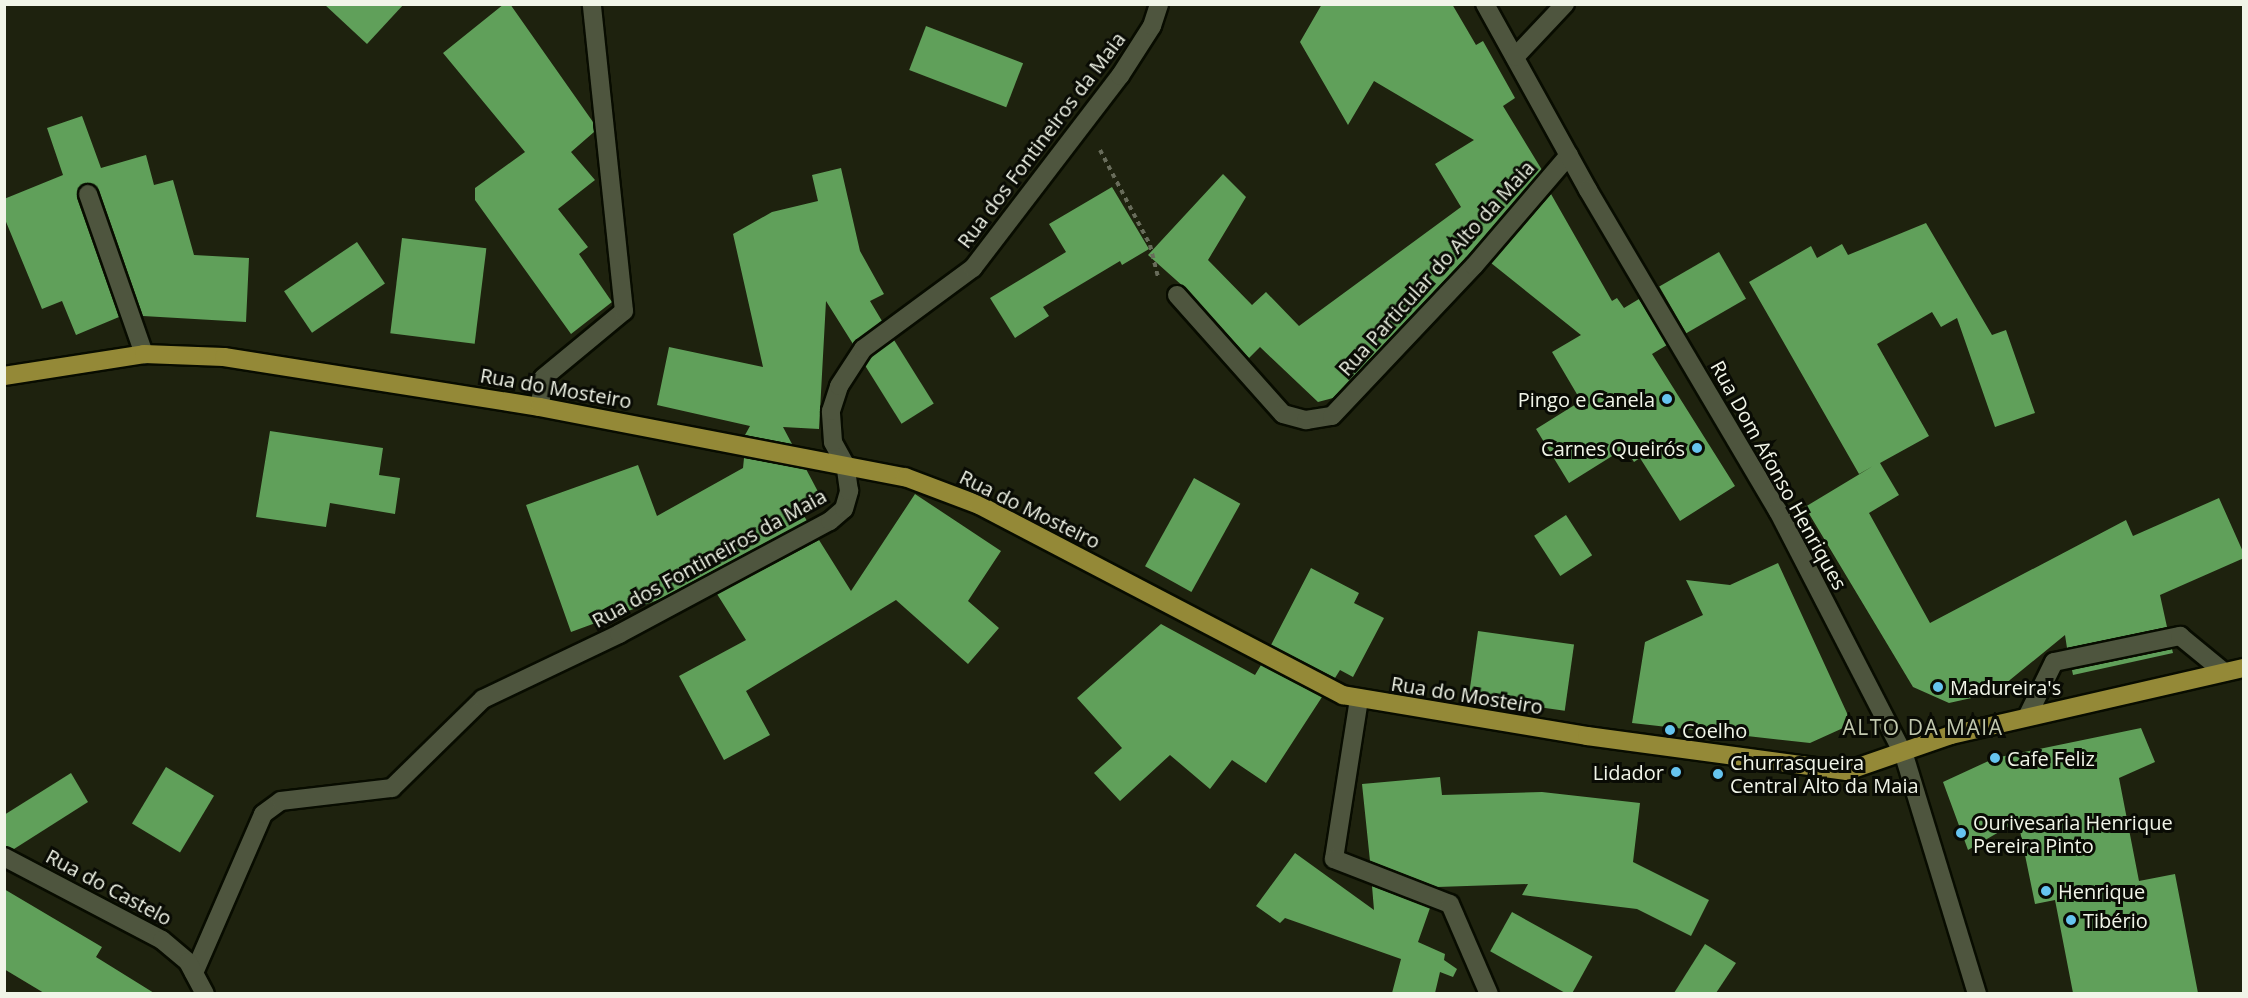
<!DOCTYPE html>
<meta charset="utf-8">
<style>
body{margin:0}
#map{position:relative;width:2248px;height:998px;overflow:hidden;background:#1e220e;font-family:"Open Sans",sans-serif}
div>[style]{position:absolute}
.building>*{inset:0;background:#60a05a;transform-origin:0 0}
.path>*{height:4px;margin-top:-2px;transform-origin:0;background:repeating-linear-gradient(90deg,#686c5a 0 4.5px,transparent 0 9px)}
.roads{filter:drop-shadow(2px 0 #080c00) drop-shadow(-2px 0 #080c00) drop-shadow(0 2px #080c00) drop-shadow(0 -2px #080c00)}
.service>*{height:18px;margin:-9px;padding:0 9px;transform-origin:9px;border-radius:9px;background:#4e553e}
.pedestrian>*{height:18px;margin:-9px;padding:0 9px;transform-origin:9px;border-radius:9px;background:#4e553e}
.minor>*{height:18px;margin:-9px;padding:0 9px;transform-origin:9px;border-radius:9px;background:#4e553e}
.secondary>*{height:18px;margin:-9px;padding:0 9px;transform-origin:9px;border-radius:9px;background:#4e553e}
.primary>*{height:18px;margin:-9px;padding:0 9px;transform-origin:9px;border-radius:9px;background:#948937}
.dots>*{width:16px;height:16px;translate:-50% -50%;box-sizing:border-box;border:3px solid #090b04;border-radius:50%}
span{translate:-50% -50%;white-space:nowrap;text-align:center;line-height:1.15;-webkit-text-stroke:6px #090b04;paint-order:stroke}
.street-label{font-size:20px;color:#f1f5e8}
.poi-label{font-size:20px;color:#f1f5e8}
.right{translate:-100% -50%;text-align:right}
.left{translate:0 -50%;text-align:left}
.neighbourhood-label{font-size:21px;color:#c2c9af;letter-spacing:1.5px}
.frame{position:absolute;inset:0;border:6px solid #f1f5e8;pointer-events:none}
</style>
<div id="map">
<div class="building">
<div style="clip-path:polygon(324px 4px,404px 4px,367px 44px)"></div>
<div style="clip-path:polygon(504px 4px,510px 4px,593px 122px,594px 132px,571px 152px,595px 180px,558px 209px,588px 247px,579px 254px,612px 302px,571px 334px,475px 200px,475px 188px,525px 152px,443px 53px)"></div>
<div style="clip-path:polygon(1322px 4px,1452px 4px,1476px 45px,1483px 41px,1515px 98px,1503px 106px,1542px 170px,1466px 258px,1333px 398px,1318px 402px,1260px 347px,1249px 358px,1185px 288px,1148px 255px,1223px 174px,1246px 197px,1208px 260px,1252px 305px,1266px 292px,1299px 326px,1461px 207px,1435px 164px,1474px 140px,1374px 81px,1348px 125px,1300px 42px)"></div>
<div style="left:926px;top:26px;width:104px;height:47px;rotate:21deg"></div>
<div style="clip-path:polygon(82px 116px,101px 168px,146px 155px,154px 185px,173px 180px,194px 255px,249px 258px,246px 322px,143px 316px,99px 190px,90px 183px,79px 187px,77px 198px,119px 317px,76px 335px,62px 301px,42px 309px,4px 217px,4px 199px,63px 175px,47px 128px)"></div>
<div style="clip-path:polygon(841px 168px,860px 251px,884px 294px,870px 301px,882px 321px,853px 344px,826px 301px,819px 429px,783px 427px,792px 444px,745px 435px,750px 426px,657px 405px,669px 347px,763px 367px,733px 234px,772px 212px,818px 201px,812px 175px)"></div>
<div style="clip-path:polygon(1112px 187px,1149px 249px,1122px 265px,1120px 261px,1043px 307px,1049px 316px,1015px 338px,990px 298px,1066px 252px,1049px 224px)"></div>
<div style="clip-path:polygon(1551px 194px,1612px 301px,1617px 298px,1624px 308px,1639px 299px,1667px 345px,1652px 354px,1735px 486px,1680px 521px,1640px 458px,1634px 462px,1625px 448px,1569px 483px,1536px 429px,1581px 401px,1552px 352px,1581px 335px,1491px 263px)"></div>
<div style="clip-path:polygon(1926px 223px,1992px 335px,2006px 330px,2035px 413px,1995px 427px,1957px 318px,1941px 327px,1932px 312px,1877px 344px,1929px 436px,1880px 463px,1899px 495px,1869px 513px,1930px 623px,2126px 520px,2133px 536px,2219px 498px,2244px 554px,2244px 558px,2160px 595px,2167px 627px,2067px 648px,2065px 635px,1994px 693px,1949px 703px,1913px 687px,1805px 507px,1873px 466px,1859px 474px,1749px 282px,1811px 246px,1817px 258px,1842px 244px,1848px 255px)"></div>
<div style="left:402px;top:238px;width:85px;height:96px;rotate:7deg"></div>
<div style="left:357px;top:242px;width:50px;height:88px;rotate:56deg"></div>
<div style="left:1719px;top:252px;width:54px;height:69px;rotate:60deg"></div>
<div style="left:894px;top:340px;width:75px;height:38px;rotate:58deg"></div>
<div style="clip-path:polygon(270px 431px,383px 448px,379px 475px,400px 478px,395px 514px,330px 503px,326px 527px,256px 517px)"></div>
<div style="clip-path:polygon(744px 458px,806px 469px,824px 503px,803px 514px,807px 521px,658px 600px,571px 632px,526px 505px,638px 465px,657px 516px,743px 468px)"></div>
<div style="left:1194px;top:478px;width:53px;height:101px;rotate:29deg"></div>
<div style="clip-path:polygon(915px 494px,1001px 551px,968px 601px,999px 628px,968px 664px,896px 600px,746px 691px,770px 735px,724px 760px,679px 676px,746px 640px,717px 594px,819px 540px,851px 591px)"></div>
<div style="left:1566px;top:515px;width:48px;height:38px;rotate:57deg"></div>
<div style="clip-path:polygon(1778px 563px,1852px 724px,1810px 743px,1632px 723px,1645px 642px,1703px 615px,1686px 580px,1730px 585px)"></div>
<div style="clip-path:polygon(1311px 568px,1359px 593px,1354px 603px,1384px 618px,1353px 677px,1340px 670px,1335px 678px,1271px 645px)"></div>
<div style="clip-path:polygon(1161px 624px,1255px 675px,1261px 665px,1322px 697px,1266px 783px,1232px 760px,1210px 789px,1170px 755px,1120px 801px,1094px 773px,1122px 748px,1077px 698px)"></div>
<div style="left:1478px;top:631px;width:97px;height:67px;rotate:8deg"></div>
<div style="clip-path:polygon(2172px 649px,2173px 653px,2073px 675px,2072px 670px)"></div>
<div style="clip-path:polygon(2141px 728px,2155px 762px,2119px 778px,2139px 881px,2175px 874px,2198px 993px,2073px 993px,2055px 900px,2035px 904px,2018px 821px,1968px 850px,1943px 782px,1995px 758px)"></div>
<div style="left:166px;top:767px;width:56px;height:66px;rotate:31deg"></div>
<div style="clip-path:polygon(71px 773px,88px 802px,14px 849px,4px 846px,4px 815px)"></div>
<div style="clip-path:polygon(1440px 777px,1442px 795px,1542px 792px,1640px 803px,1633px 862px,1709px 900px,1691px 936px,1637px 909px,1522px 895px,1528px 884px,1437px 887px,1370px 861px,1362px 784px)"></div>
<div style="clip-path:polygon(1295px 853px,1374px 910px,1372px 886px,1430px 908px,1418px 942px,1445px 954px,1444px 960px,1457px 969px,1453px 977px,1440px 972px,1435px 993px,1392px 993px,1401px 959px,1285px 918px,1280px 923px,1256px 906px)"></div>
<div style="clip-path:polygon(4px 889px,102px 947px,96px 957px,154px 993px,44px 993px,4px 969px)"></div>
<div style="left:1512px;top:912px;width:92px;height:45px;rotate:29deg"></div>
<div style="clip-path:polygon(1705px 944px,1736px 963px,1716px 993px,1674px 993px)"></div>
</div>
<div class="path">
<div style="left:1100px;top:150px;width:107px;rotate:62.2deg"></div>
<div style="left:1150px;top:245px;width:32px;rotate:76deg"></div>
</div>
<div class="roads">
<div class="service">
<div style="left:88px;top:194px;width:170px;rotate:70.7deg"></div>
<div style="left:540px;top:407px;width:29px;rotate:-84deg"></div>
<div style="left:543px;top:378px;width:105px;rotate:-39.6deg"></div>
<div style="left:624px;top:311px;width:309px;rotate:-96deg"></div>
<div style="left:2028px;top:715px;width:59px;rotate:-63.9deg"></div>
<div style="left:2054px;top:662px;width:129px;rotate:-11.7deg"></div>
<div style="left:2180px;top:636px;width:57px;rotate:39.3deg"></div>
</div>
<div class="pedestrian">
<div style="left:194px;top:973px;width:173px;rotate:-66.5deg"></div>
<div style="left:263px;top:814px;width:22px;rotate:-36deg"></div>
<div style="left:281px;top:801px;width:112px;rotate:-6.7deg"></div>
</div>
<div class="minor">
<div style="left:1177px;top:295px;width:159px;rotate:48.3deg"></div>
<div style="left:1283px;top:414px;width:24px;rotate:15deg"></div>
<div style="left:1306px;top:420px;width:26px;rotate:-9deg"></div>
<div style="left:1332px;top:416px;width:207px;rotate:-46.6deg"></div>
<div style="left:1474px;top:266px;width:146px;rotate:-49.4deg"></div>
<div style="left:1359px;top:699px;width:162px;rotate:98.9deg"></div>
<div style="left:1334px;top:859px;width:124px;rotate:21.2deg"></div>
<div style="left:1450px;top:904px;width:98px;rotate:66.6deg"></div>
<div style="left:392px;top:788px;width:127px;rotate:-44.4deg"></div>
<div style="left:483px;top:699px;width:151px;rotate:-25.5deg"></div>
<div style="left:619px;top:634px;width:239px;rotate:-28.2deg"></div>
<div style="left:830px;top:521px;width:18px;rotate:-41deg"></div>
<div style="left:844px;top:509px;width:19px;rotate:-74deg"></div>
<div style="left:849px;top:491px;width:27px;rotate:-98deg"></div>
<div style="left:845px;top:464px;width:25px;rotate:-119deg"></div>
<div style="left:833px;top:442px;width:31px;rotate:-94deg"></div>
<div style="left:831px;top:411px;width:26px;rotate:-72deg"></div>
<div style="left:839px;top:386px;width:44px;rotate:-57deg"></div>
<div style="left:863px;top:349px;width:137px;rotate:-36.4deg"></div>
<div style="left:973px;top:268px;width:242px;rotate:-52.6deg"></div>
<div style="left:1120px;top:76px;width:59px;rotate:-57.4deg"></div>
<div style="left:1152px;top:26px;width:23px;rotate:-72deg"></div>
<div style="left:4px;top:857px;width:178px;rotate:27.7deg"></div>
<div style="left:162px;top:940px;width:34px;rotate:40deg"></div>
<div style="left:188px;top:962px;width:36px;rotate:62deg"></div>
</div>
<div class="secondary">
<div style="left:1485px;top:4px;width:213px;rotate:61deg"></div>
<div style="left:1588px;top:190px;width:373px;rotate:59.4deg"></div>
<div style="left:1778px;top:511px;width:275px;rotate:62.7deg"></div>
<div style="left:1904px;top:755px;width:250px;rotate:73deg"></div>
<div style="left:1515px;top:57px;width:73px;rotate:-46.7deg"></div>
</div>
<div class="primary">
<div style="left:4px;top:376px;width:142px;rotate:-8.9deg"></div>
<div style="left:144px;top:354px;width:80px;rotate:2.1deg"></div>
<div style="left:224px;top:357px;width:320px;rotate:9deg"></div>
<div style="left:540px;top:407px;width:372px;rotate:10.9deg"></div>
<div style="left:905px;top:477px;width:79px;rotate:20.7deg"></div>
<div style="left:979px;top:505px;width:411px;rotate:27.6deg"></div>
<div style="left:1343px;top:695px;width:247px;rotate:9.5deg"></div>
<div style="left:1587px;top:736px;width:262px;rotate:7.7deg"></div>
<div style="left:1847px;top:771px;width:110px;rotate:-19.1deg"></div>
<div style="left:1951px;top:735px;width:301px;rotate:-12.9deg"></div>
</div>
</div>
<div class="dots">
<div style="left:1667px;top:399px;background:#66c4ef"></div>
<div style="left:1697px;top:448px;background:#66c4ef"></div>
<div style="left:1938px;top:687px;background:#66c4ef"></div>
<div style="left:1670px;top:730px;background:#66c4ef"></div>
<div style="left:1995px;top:758px;background:#66c4ef"></div>
<div style="left:1676px;top:772px;background:#66c4ef"></div>
<div style="left:1718px;top:774px;background:#66c4ef"></div>
<div style="left:1961px;top:833px;background:#66c4ef"></div>
<div style="left:2046px;top:891px;background:#66c4ef"></div>
<div style="left:2071px;top:920px;background:#66c4ef"></div>
</div>
<div class="street-label">
<span style="left:1041px;top:140px;rotate:-53deg">Rua dos Fontineiros da Maia</span>
<span style="left:1436px;top:268px;rotate:-48deg">Rua Particular do Alto da Maia</span>
<span style="left:556px;top:388px;rotate:10deg">Rua do Mosteiro</span>
<span style="left:1779px;top:475px;rotate:61deg">Rua Dom Afonso Henriques</span>
<span style="left:1030px;top:509px;rotate:26deg">Rua do Mosteiro</span>
<span style="left:709px;top:558px;rotate:-29deg">Rua dos Fontineiros da Maia</span>
<span style="left:1467px;top:695px;rotate:9deg">Rua do Mosteiro</span>
<span style="left:109px;top:887px;rotate:28deg">Rua do Castelo</span>
</div>
<div class="poi-label">
<span class="right" style="left:1655px;top:399px">Pingo e Canela</span>
<span class="right" style="left:1685px;top:448px">Carnes Queirós</span>
<span class="left" style="left:1950px;top:687px">Madureira's</span>
<span class="left" style="left:1682px;top:730px">Coelho</span>
<span class="left" style="left:2007px;top:758px">Cafe Feliz</span>
<span class="left" style="left:1730px;top:774px">Churrasqueira<br>Central Alto da Maia</span>
<span class="right" style="left:1664px;top:772px">Lidador</span>
<span class="left" style="left:1973px;top:834px">Ourivesaria Henrique<br>Pereira Pinto</span>
<span class="left" style="left:2058px;top:891px">Henrique</span>
<span class="left" style="left:2083px;top:920px">Tibério</span>
</div>
<div class="neighbourhood-label">
<span style="left:1923px;top:727px">ALTO DA MAIA</span>
</div>
<div class="frame"></div>
</div>
